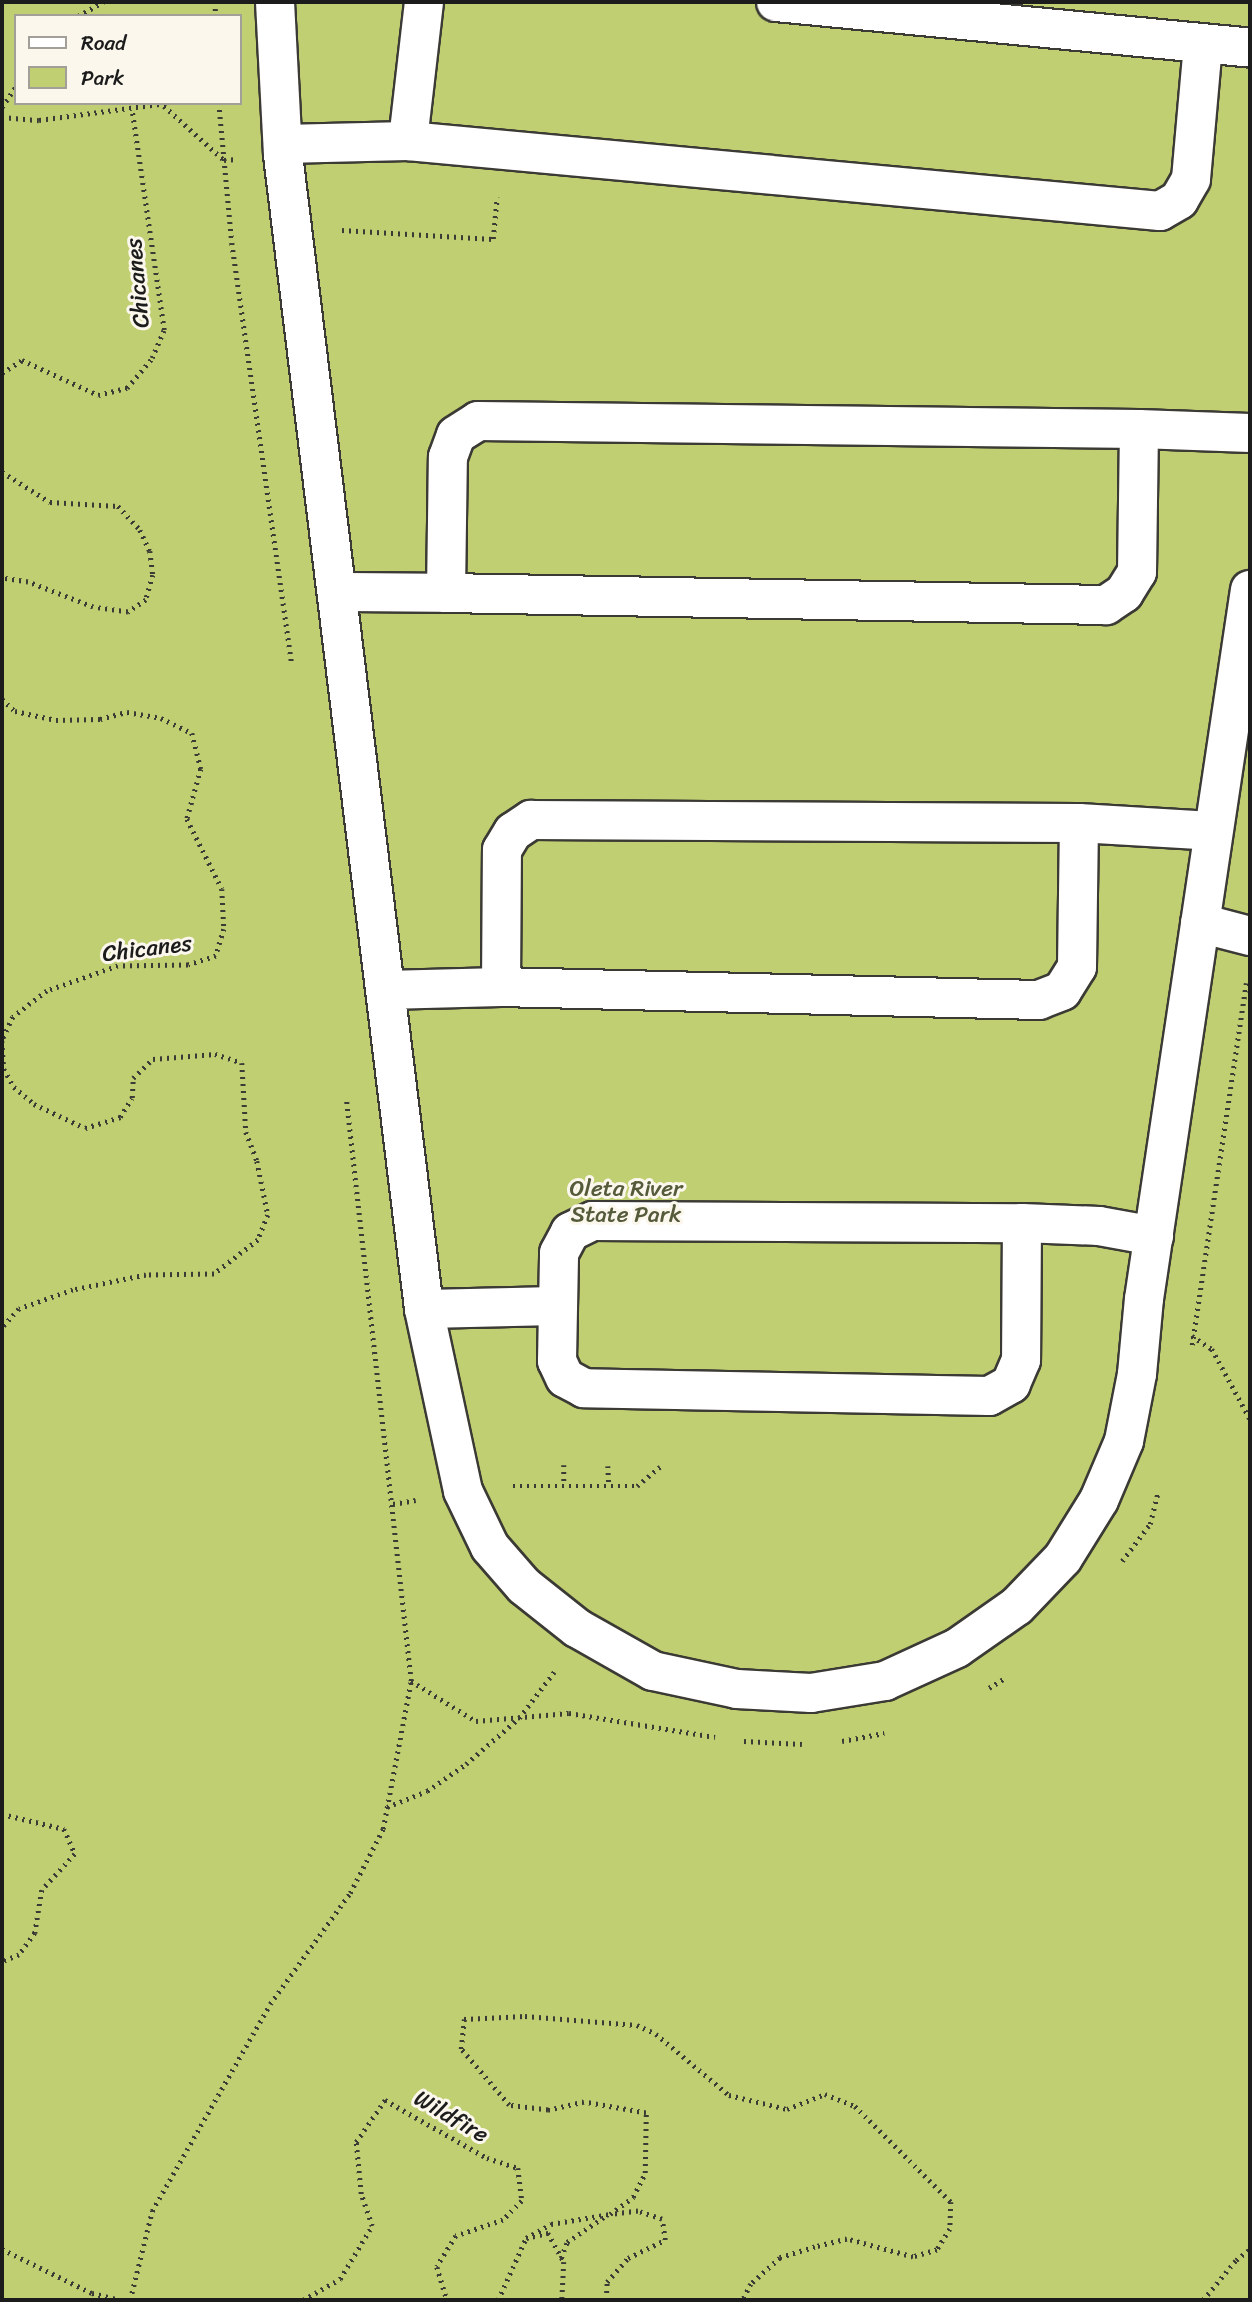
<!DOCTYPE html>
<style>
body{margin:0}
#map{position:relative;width:1252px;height:2302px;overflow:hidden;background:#e8e1be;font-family:Sriracha,sans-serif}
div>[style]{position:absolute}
.green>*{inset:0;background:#c0cf71}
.path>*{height:4.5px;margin-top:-2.25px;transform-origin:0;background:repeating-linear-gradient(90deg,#3b3a34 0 2px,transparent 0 7px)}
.roads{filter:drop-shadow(2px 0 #3b3a34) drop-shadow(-2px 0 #3b3a34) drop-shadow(0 2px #3b3a34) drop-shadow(0 -2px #3b3a34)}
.minor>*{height:38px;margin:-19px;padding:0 19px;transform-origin:19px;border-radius:19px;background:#fff}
span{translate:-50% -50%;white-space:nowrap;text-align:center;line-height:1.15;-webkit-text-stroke:6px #fbf7ec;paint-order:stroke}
.street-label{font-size:23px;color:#1c1c1c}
.park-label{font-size:23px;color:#555b3a}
.frame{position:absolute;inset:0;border:4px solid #1c1c1c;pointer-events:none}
.legend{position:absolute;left:14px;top:14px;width:228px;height:91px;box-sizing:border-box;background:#fbf7ec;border:2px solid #a29f99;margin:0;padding:9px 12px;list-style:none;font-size:21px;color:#1c1c1c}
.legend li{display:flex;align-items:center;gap:14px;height:35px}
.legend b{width:35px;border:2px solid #a29f99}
</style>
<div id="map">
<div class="green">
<div style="clip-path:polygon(evenodd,2px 2px,1250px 2px,1250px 2300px,2px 2300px,2px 2px,16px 16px,240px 16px,240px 103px,16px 103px,16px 16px)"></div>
</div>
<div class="path">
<div style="left:215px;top:2px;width:14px;rotate:86deg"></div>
<div style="left:78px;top:16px;width:29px;rotate:-29deg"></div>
<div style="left:219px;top:103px;width:141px;rotate:84.7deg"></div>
<div style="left:232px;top:243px;width:423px;rotate:81.9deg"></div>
<div style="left:164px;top:106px;width:81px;rotate:42deg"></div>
<div style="left:224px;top:160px;width:13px;rotate:-4deg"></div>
<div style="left:2px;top:107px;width:25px;rotate:-56deg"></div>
<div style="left:2px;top:117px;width:37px;rotate:5deg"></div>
<div style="left:39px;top:120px;width:129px;rotate:-7.6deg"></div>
<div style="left:342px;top:230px;width:151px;rotate:3.4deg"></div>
<div style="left:493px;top:239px;width:42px;rotate:-84.6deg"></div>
<div style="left:2px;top:373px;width:24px;rotate:-33deg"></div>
<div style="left:22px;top:360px;width:84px;rotate:24.7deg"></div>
<div style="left:98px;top:395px;width:30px;rotate:-14deg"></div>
<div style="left:127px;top:388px;width:39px;rotate:-50deg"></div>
<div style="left:152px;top:358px;width:30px;rotate:-67deg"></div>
<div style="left:164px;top:330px;width:221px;rotate:-98.3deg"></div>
<div style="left:2px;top:472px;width:57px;rotate:32deg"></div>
<div style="left:50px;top:502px;width:68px;rotate:3.4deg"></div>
<div style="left:118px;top:506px;width:33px;rotate:47deg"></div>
<div style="left:140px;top:530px;width:23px;rotate:65deg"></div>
<div style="left:150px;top:551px;width:24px;rotate:83deg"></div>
<div style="left:153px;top:575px;width:26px;rotate:106deg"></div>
<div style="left:146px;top:600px;width:22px;rotate:146deg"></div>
<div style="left:128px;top:612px;width:35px;rotate:-172deg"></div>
<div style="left:93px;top:607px;width:70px;rotate:-159deg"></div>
<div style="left:28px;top:582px;width:26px;rotate:-171deg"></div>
<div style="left:2px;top:699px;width:18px;rotate:43deg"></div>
<div style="left:15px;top:711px;width:42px;rotate:12.4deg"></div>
<div style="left:56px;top:720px;width:44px;rotate:-1.3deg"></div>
<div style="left:100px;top:719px;width:28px;rotate:-15deg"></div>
<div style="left:127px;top:712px;width:35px;rotate:10deg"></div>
<div style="left:161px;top:718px;width:34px;rotate:26deg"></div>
<div style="left:192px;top:733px;width:37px;rotate:76deg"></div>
<div style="left:201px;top:769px;width:52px;rotate:105.6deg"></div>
<div style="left:187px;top:819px;width:78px;rotate:63.4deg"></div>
<div style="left:222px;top:889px;width:40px;rotate:87.1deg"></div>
<div style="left:224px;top:929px;width:28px;rotate:107deg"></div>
<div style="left:216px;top:956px;width:29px;rotate:162deg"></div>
<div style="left:188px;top:965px;width:70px;rotate:179.2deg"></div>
<div style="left:118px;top:966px;width:75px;rotate:160.6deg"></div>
<div style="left:47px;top:991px;width:43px;rotate:142.6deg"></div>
<div style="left:13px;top:1017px;width:26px;rotate:115deg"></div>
<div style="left:2px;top:1041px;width:28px;rotate:86deg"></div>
<div style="left:4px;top:1069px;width:21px;rotate:61deg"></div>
<div style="left:14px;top:1087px;width:26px;rotate:40deg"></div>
<div style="left:34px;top:1104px;width:56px;rotate:25.2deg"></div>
<div style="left:85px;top:1128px;width:37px;rotate:-17deg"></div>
<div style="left:120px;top:1117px;width:22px;rotate:-58deg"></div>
<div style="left:132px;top:1098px;width:20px;rotate:-87deg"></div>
<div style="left:133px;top:1078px;width:28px;rotate:-44deg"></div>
<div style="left:153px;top:1059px;width:62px;rotate:-4.6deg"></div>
<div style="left:215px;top:1054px;width:28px;rotate:18deg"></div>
<div style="left:242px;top:1063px;width:69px;rotate:86.7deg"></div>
<div style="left:246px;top:1132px;width:31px;rotate:69deg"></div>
<div style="left:257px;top:1161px;width:55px;rotate:78.5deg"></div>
<div style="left:268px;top:1215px;width:27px;rotate:112deg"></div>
<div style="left:258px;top:1240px;width:56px;rotate:142.3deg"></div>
<div style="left:214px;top:1274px;width:68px;rotate:179.2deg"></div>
<div style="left:146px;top:1275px;width:75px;rotate:168.4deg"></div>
<div style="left:73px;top:1290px;width:57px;rotate:160.6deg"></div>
<div style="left:19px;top:1309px;width:25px;rotate:132deg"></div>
<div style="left:1192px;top:1336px;width:24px;rotate:33deg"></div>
<div style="left:1212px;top:1349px;width:80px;rotate:61.5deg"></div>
<div style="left:1192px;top:1345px;width:366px;rotate:-81.5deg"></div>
<div style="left:564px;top:1465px;width:20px;rotate:90deg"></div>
<div style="left:608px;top:1466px;width:20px;rotate:87deg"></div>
<div style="left:513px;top:1486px;width:124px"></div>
<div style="left:637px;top:1486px;width:30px;rotate:-40deg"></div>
<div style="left:393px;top:1504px;width:23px;rotate:-10deg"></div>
<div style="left:1122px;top:1561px;width:46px;rotate:-52.9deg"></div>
<div style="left:1150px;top:1524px;width:32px;rotate:-76deg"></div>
<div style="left:411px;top:1681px;width:76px;rotate:31.6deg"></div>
<div style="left:476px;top:1721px;width:93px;rotate:-4.9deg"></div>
<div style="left:569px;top:1713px;width:148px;rotate:9.3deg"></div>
<div style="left:989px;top:1688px;width:19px;rotate:-32deg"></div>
<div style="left:744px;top:1741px;width:58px;rotate:3deg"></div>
<div style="left:842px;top:1741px;width:43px;rotate:-10.8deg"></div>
<div style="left:387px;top:1807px;width:43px;rotate:-21.8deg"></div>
<div style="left:427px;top:1791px;width:47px;rotate:-34.7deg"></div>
<div style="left:466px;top:1764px;width:70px;rotate:-41deg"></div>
<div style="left:519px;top:1718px;width:58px;rotate:-52.7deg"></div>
<div style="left:2px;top:1814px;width:64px;rotate:13.6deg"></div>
<div style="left:64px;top:1829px;width:27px;rotate:66deg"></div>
<div style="left:75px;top:1854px;width:49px;rotate:132.5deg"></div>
<div style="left:42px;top:1890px;width:44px;rotate:99.2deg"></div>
<div style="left:35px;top:1933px;width:27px;rotate:126deg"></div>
<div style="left:19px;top:1955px;width:18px;rotate:158deg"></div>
<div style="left:526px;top:2238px;width:29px;rotate:-29deg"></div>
<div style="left:551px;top:2224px;width:60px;rotate:-9.6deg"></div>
<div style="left:610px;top:2214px;width:29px;rotate:-36deg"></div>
<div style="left:633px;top:2197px;width:27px;rotate:-63deg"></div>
<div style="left:645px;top:2173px;width:60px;rotate:-89deg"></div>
<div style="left:646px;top:2113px;width:63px;rotate:-169.9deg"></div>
<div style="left:584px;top:2102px;width:37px;rotate:167deg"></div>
<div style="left:548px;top:2110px;width:39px;rotate:-173deg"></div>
<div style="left:509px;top:2105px;width:74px;rotate:-130.6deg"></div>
<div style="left:461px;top:2049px;width:30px;rotate:-84deg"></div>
<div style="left:464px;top:2019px;width:61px;rotate:-2.8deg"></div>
<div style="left:525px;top:2016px;width:112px;rotate:4.6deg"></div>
<div style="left:637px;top:2025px;width:21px;rotate:25deg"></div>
<div style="left:656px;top:2034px;width:95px;rotate:39.9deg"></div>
<div style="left:729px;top:2095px;width:60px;rotate:13.6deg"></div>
<div style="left:787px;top:2109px;width:41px;rotate:-21.5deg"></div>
<div style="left:825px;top:2094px;width:32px;rotate:22deg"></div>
<div style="left:855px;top:2106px;width:136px;rotate:45deg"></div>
<div style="left:951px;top:2202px;width:27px;rotate:92deg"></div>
<div style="left:950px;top:2229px;width:25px;rotate:122deg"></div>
<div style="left:937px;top:2250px;width:25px;rotate:164deg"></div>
<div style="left:913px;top:2257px;width:68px;rotate:-164.7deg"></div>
<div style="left:847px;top:2239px;width:33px;rotate:166deg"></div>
<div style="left:815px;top:2247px;width:37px;rotate:163deg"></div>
<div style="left:780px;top:2258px;width:39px;rotate:138deg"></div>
<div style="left:751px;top:2284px;width:18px;rotate:117deg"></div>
<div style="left:2px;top:2249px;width:100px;rotate:26.1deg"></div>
<div style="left:92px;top:2293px;width:29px;rotate:14deg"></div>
<div style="left:561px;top:2258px;width:17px;rotate:-69deg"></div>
<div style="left:567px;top:2242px;width:45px;rotate:-34deg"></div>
<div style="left:130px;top:2300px;width:92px;rotate:-76.1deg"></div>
<div style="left:152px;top:2211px;width:238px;rotate:-60.3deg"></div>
<div style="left:270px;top:2004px;width:137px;rotate:-54.2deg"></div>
<div style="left:350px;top:1893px;width:72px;rotate:-62.7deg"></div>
<div style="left:383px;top:1829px;width:151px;rotate:-79.3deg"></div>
<div style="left:411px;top:1681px;width:587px;rotate:-96.36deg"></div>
<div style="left:303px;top:2300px;width:43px;rotate:-29.6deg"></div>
<div style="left:340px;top:2279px;width:62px;rotate:-58.9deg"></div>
<div style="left:372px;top:2226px;width:34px;rotate:-109deg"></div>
<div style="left:361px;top:2194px;width:52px;rotate:-95.5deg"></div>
<div style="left:356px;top:2142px;width:51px;rotate:-55.4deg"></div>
<div style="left:385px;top:2100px;width:117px;rotate:29.6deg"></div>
<div style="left:487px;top:2158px;width:33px;rotate:18deg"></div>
<div style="left:518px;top:2168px;width:33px;rotate:83deg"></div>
<div style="left:522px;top:2201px;width:27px;rotate:135deg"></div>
<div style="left:503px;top:2220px;width:50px;rotate:161.2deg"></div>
<div style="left:456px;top:2236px;width:36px;rotate:122deg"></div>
<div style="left:437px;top:2267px;width:34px;rotate:73deg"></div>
<div style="left:498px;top:2300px;width:68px;rotate:-65.7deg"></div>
<div style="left:526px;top:2238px;width:23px;rotate:-13deg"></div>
<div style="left:548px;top:2233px;width:33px;rotate:61deg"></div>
<div style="left:564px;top:2262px;width:38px;rotate:93deg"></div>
<div style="left:606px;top:2300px;width:18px;rotate:-87deg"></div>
<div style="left:607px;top:2282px;width:32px;rotate:-49deg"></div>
<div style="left:628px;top:2258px;width:41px;rotate:-25.9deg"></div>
<div style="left:665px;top:2240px;width:21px;rotate:-98deg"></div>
<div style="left:662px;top:2219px;width:25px;rotate:-162deg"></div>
<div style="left:638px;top:2211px;width:26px;rotate:173deg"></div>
<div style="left:1203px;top:2300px;width:52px;rotate:-50.5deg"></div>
<div style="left:1236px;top:2260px;width:18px;rotate:-38deg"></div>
</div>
<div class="roads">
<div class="minor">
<div style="left:275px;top:2px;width:153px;rotate:87deg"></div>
<div style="left:283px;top:155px;width:1163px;rotate:83.03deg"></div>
<div style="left:424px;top:1309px;width:186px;rotate:77.9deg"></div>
<div style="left:463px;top:1491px;width:62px;rotate:64.3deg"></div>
<div style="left:490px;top:1547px;width:52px;rotate:48.9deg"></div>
<div style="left:524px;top:1586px;width:68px;rotate:38.4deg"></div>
<div style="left:577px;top:1628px;width:87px;rotate:29.5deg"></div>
<div style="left:653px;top:1671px;width:86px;rotate:12.1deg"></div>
<div style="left:737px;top:1689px;width:74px;rotate:3.1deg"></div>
<div style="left:811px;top:1693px;width:75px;rotate:-9.2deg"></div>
<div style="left:885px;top:1681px;width:79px;rotate:-24.6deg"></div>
<div style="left:957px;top:1648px;width:73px;rotate:-35deg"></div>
<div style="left:1017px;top:1606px;width:66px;rotate:-46.2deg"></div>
<div style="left:1063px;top:1558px;width:68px;rotate:-58.2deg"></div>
<div style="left:1099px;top:1500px;width:64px;rotate:-67deg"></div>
<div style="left:1124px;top:1441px;width:68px;rotate:-79deg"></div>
<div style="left:1137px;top:1374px;width:75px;rotate:-84.7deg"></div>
<div style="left:1144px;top:1299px;width:717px;rotate:-81.5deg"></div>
<div style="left:424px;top:2px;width:140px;rotate:96.6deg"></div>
<div style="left:408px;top:141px;width:755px;rotate:5.32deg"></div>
<div style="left:1160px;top:211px;width:22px;rotate:-30deg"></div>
<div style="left:1179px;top:200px;width:24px;rotate:-60deg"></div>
<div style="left:1191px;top:179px;width:136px;rotate:-84.9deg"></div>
<div style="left:776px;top:2px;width:476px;rotate:5.5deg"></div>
<div style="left:283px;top:144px;width:125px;rotate:-1.4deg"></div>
<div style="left:1139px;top:429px;width:143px;rotate:90.8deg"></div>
<div style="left:1137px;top:572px;width:25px;rotate:122deg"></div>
<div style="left:1124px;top:593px;width:22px;rotate:146deg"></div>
<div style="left:1106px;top:605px;width:660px;rotate:-178.96deg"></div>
<div style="left:446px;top:593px;width:136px;rotate:-89.2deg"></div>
<div style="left:448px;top:457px;width:23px;rotate:-70deg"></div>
<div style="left:456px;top:435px;width:26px;rotate:-32deg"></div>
<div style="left:478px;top:421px;width:661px;rotate:0.69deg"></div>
<div style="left:1139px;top:429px;width:111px;rotate:2.1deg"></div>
<div style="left:337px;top:592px;width:109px;rotate:0.5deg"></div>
<div style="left:1079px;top:823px;width:144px;rotate:90.8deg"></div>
<div style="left:1077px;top:967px;width:28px;rotate:122deg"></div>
<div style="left:1062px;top:991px;width:25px;rotate:159deg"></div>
<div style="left:1039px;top:1000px;width:538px;rotate:-178.62deg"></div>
<div style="left:501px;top:987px;width:137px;rotate:-89.6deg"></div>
<div style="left:502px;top:850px;width:21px;rotate:-59deg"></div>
<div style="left:513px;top:832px;width:22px;rotate:-34deg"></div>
<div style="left:531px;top:820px;width:548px;rotate:0.31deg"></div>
<div style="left:1079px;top:823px;width:133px;rotate:3.4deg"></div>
<div style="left:1200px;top:923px;width:52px;rotate:14.6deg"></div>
<div style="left:386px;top:990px;width:115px;rotate:-1.5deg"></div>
<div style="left:1022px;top:1223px;width:137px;rotate:90.4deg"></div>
<div style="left:1021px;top:1360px;width:26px;rotate:113deg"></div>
<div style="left:1011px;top:1384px;width:25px;rotate:151deg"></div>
<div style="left:989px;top:1396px;width:405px;rotate:-178.9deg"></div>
<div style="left:584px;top:1388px;width:21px;rotate:-152deg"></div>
<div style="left:565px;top:1378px;width:19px;rotate:-115deg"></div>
<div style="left:557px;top:1361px;width:108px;rotate:-88.9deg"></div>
<div style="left:559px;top:1253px;width:24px;rotate:-62deg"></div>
<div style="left:570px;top:1232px;width:25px;rotate:-26deg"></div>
<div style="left:593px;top:1221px;width:429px;rotate:0.3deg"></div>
<div style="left:1022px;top:1223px;width:77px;rotate:2.2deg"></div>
<div style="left:1099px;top:1226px;width:56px;rotate:10.3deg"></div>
<div style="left:424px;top:1309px;width:134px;rotate:-1.3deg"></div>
</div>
</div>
<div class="street-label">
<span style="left:138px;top:283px;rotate:-95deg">Chicanes</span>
<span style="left:147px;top:949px;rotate:-7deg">Chicanes</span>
<span style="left:451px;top:2117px;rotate:30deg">Wildfire</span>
</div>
<div class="park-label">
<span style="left:626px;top:1202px">Oleta River<br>State Park</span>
</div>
<div class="frame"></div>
<ul class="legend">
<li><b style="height:9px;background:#fff"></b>Road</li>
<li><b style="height:19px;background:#c0cf71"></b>Park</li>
</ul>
</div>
